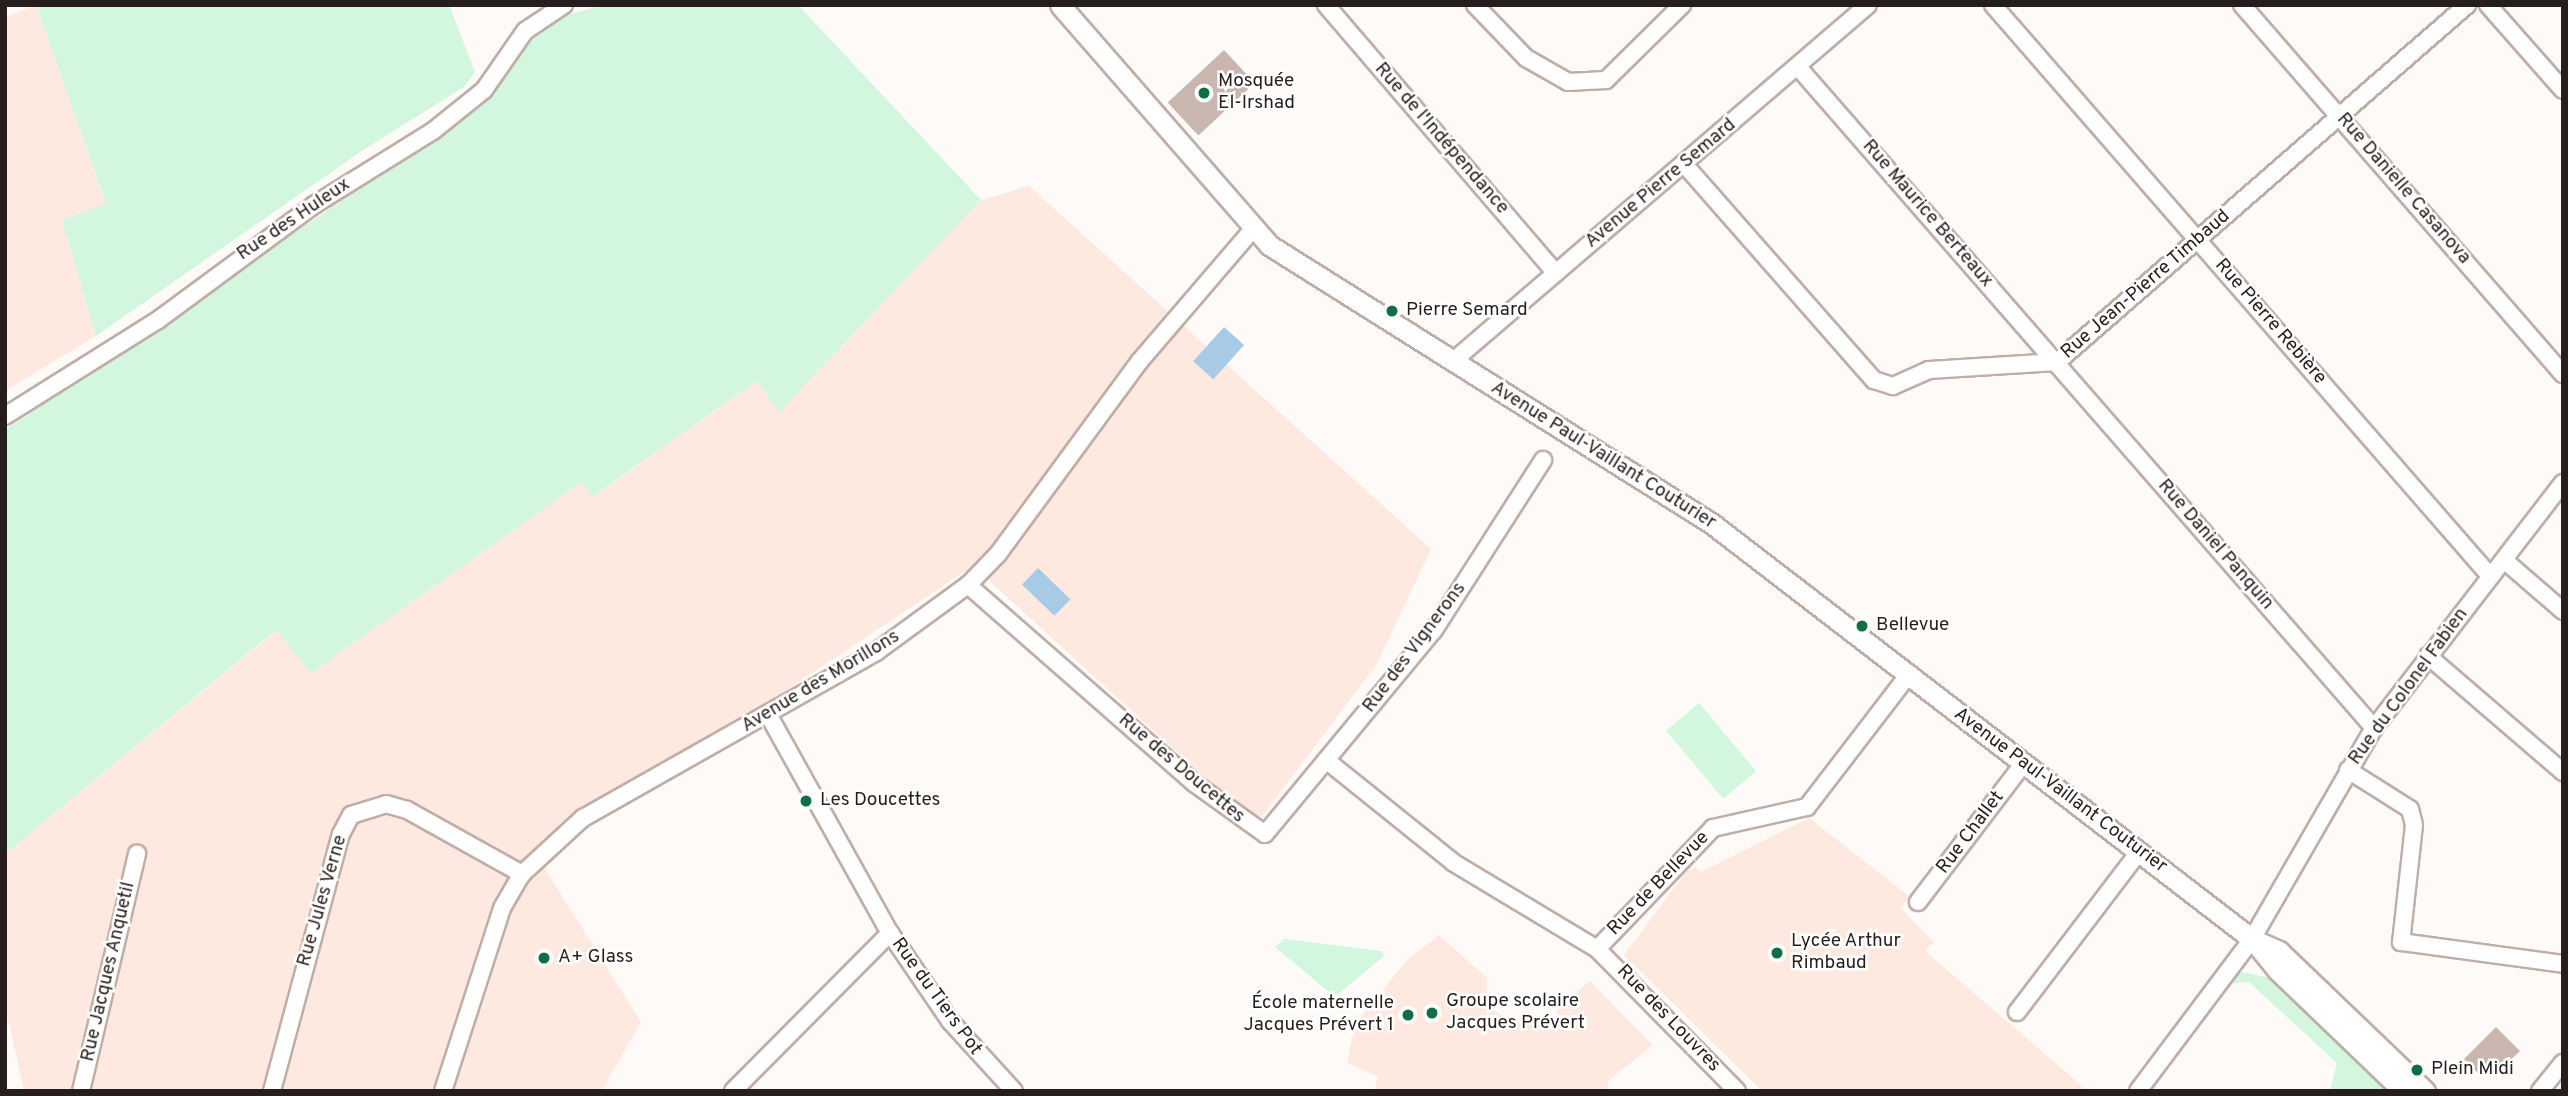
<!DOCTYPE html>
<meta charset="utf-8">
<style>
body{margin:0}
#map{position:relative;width:2568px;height:1096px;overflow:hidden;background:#fdfaf8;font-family:Overpass,sans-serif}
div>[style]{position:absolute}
.built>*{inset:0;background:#fee9e0}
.green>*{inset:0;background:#d2f6de;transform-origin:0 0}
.water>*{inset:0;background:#a7cae5;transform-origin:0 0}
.building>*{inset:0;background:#c8b6af;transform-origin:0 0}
.roads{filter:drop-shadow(2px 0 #bfaea7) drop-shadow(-2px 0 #bfaea7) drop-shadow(0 2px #bfaea7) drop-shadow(0 -2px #bfaea7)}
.minor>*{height:16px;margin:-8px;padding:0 8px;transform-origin:8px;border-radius:8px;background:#fff}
.tertiary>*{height:19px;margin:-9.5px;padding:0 9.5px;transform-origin:9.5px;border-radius:9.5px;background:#fff}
.dots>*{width:19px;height:19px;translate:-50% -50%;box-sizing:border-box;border:4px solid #fff;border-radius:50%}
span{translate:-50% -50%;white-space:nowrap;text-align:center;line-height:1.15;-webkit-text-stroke:5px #fff;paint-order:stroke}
.poi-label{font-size:19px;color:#251e1c}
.left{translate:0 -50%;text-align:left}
.right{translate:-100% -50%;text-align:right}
.street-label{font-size:19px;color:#251e1c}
.frame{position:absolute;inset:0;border:7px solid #251e1c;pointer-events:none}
</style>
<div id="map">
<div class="built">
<div style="clip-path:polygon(36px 5px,106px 204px,62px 220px,96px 336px,5px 391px,5px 17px)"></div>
<div style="clip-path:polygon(1029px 186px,1431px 549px,1377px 664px,1256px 824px,973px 566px,537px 856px,641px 1022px,602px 1091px,24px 1091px,5px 1006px,5px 854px,277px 630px,311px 673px,582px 482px,593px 497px,757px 381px,780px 411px,981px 200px)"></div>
<div style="clip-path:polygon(1809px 818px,1909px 896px,1901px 908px,1934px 942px,1925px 951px,2088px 1091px,1762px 1091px,1624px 955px,1686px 872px,1696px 867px,1701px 872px)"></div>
<div style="clip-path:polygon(1439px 935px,1487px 978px,1487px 1006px,1511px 1020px,1551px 1031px,1559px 1007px,1590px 981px,1653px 1045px,1609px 1080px,1607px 1091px,1374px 1091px,1378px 1077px,1347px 1063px,1355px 1024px,1408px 959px)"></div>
</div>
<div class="green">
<div style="clip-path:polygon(36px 5px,449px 5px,475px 72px,464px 87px,363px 150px,96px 336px,62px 220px,106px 203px)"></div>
<div style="clip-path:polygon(603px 5px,798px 5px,981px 200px,779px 412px,757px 381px,592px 497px,582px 482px,311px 673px,276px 630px,5px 854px,5px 430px,485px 103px,527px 41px,563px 16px)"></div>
<div style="left:1699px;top:703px;width:89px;height:43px;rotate:50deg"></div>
<div style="clip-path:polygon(1285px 939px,1382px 951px,1384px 956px,1335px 997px,1275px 947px)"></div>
<div style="clip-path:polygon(2242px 972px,2276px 979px,2393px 1091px,2330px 1091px,2337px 1063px,2249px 982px,2226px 984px)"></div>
</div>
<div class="water">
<div style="left:1224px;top:327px;width:27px;height:46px;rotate:42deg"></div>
<div style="left:1038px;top:568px;width:45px;height:23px;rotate:44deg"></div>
</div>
<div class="building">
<div style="left:1224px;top:50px;width:45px;height:77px;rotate:47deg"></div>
<div style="clip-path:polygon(2496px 1027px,2520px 1051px,2505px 1065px,2478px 1073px,2464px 1059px)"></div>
</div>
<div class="roads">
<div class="minor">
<div style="left:1326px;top:5px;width:353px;rotate:49.4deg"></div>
<div style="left:1475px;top:5px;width:74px;rotate:46.1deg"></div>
<div style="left:1526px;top:58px;width:48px;rotate:29.7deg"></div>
<div style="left:1568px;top:82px;width:38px;rotate:-3deg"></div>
<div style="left:1606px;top:80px;width:107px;rotate:-44.6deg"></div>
<div style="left:1993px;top:5px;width:758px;rotate:48.96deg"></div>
<div style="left:2242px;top:5px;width:489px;rotate:49deg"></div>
<div style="left:2488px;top:5px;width:113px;rotate:48.6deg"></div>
<div style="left:1798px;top:67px;width:877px;rotate:48.93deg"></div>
<div style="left:1684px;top:164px;width:288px;rotate:48.7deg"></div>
<div style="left:1874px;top:380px;width:20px;rotate:18deg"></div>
<div style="left:1893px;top:386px;width:39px;rotate:-24deg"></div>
<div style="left:1929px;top:370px;width:128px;rotate:-3.6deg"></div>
<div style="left:2057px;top:362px;width:544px;rotate:-41.05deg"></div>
<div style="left:1452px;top:362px;width:548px;rotate:-40.64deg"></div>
<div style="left:5px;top:416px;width:181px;rotate:-32.1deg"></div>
<div style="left:158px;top:320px;width:194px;rotate:-36.4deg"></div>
<div style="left:314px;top:205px;width:140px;rotate:-31.9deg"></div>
<div style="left:433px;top:131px;width:65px;rotate:-38.8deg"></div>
<div style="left:484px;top:90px;width:72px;rotate:-55.2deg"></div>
<div style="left:525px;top:31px;width:47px;rotate:-33.7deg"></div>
<div style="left:2504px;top:560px;width:78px;rotate:40.8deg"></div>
<div style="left:968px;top:585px;width:300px;rotate:41.2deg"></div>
<div style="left:1194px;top:783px;width:87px;rotate:35.7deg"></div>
<div style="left:1265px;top:834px;width:265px;rotate:-50.4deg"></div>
<div style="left:1434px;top:630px;width:202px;rotate:-57.3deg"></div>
<div style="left:2428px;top:656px;width:178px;rotate:40.7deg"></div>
<div style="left:769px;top:716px;width:248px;rotate:60.9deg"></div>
<div style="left:890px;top:933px;width:107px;rotate:55.7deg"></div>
<div style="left:950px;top:1021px;width:95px;rotate:47.6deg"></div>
<div style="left:1326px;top:760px;width:164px;rotate:38.8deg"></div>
<div style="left:1454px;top:863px;width:167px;rotate:31deg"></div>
<div style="left:1597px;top:949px;width:199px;rotate:45.4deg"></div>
<div style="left:2348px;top:770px;width:73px;rotate:32.2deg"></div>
<div style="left:2410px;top:809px;width:16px;rotate:76deg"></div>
<div style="left:2414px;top:825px;width:118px;rotate:96.3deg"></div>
<div style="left:2401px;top:942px;width:163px;rotate:7.7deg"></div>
<div style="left:1918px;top:902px;width:175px;rotate:-52.7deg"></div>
<div style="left:1597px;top:949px;width:168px;rotate:-46.2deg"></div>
<div style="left:1713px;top:828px;width:96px;rotate:-12.6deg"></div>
<div style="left:1807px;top:807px;width:168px;rotate:-52.5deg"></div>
<div style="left:2017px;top:1012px;width:201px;rotate:-52.7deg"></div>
<div style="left:81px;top:1091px;width:244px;rotate:-76.7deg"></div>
<div style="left:272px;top:1091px;width:266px;rotate:-75deg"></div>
<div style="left:341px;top:834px;width:21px;rotate:-62deg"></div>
<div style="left:351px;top:815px;width:37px;rotate:-17deg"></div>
<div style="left:386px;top:804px;width:22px;rotate:16deg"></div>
<div style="left:407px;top:810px;width:132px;rotate:29.1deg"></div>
<div style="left:443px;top:1091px;width:192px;rotate:-72.1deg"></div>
<div style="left:502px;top:908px;width:39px;rotate:-60deg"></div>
<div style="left:522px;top:874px;width:83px;rotate:-42.6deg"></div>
<div style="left:583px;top:818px;width:337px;rotate:-29.5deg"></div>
<div style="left:876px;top:652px;width:114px;rotate:-36.1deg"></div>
<div style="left:968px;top:585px;width:43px;rotate:-45.9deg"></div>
<div style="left:998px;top:554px;width:238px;rotate:-53.7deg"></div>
<div style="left:1139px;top:362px;width:174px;rotate:-49.4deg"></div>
<div style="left:733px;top:1091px;width:223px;rotate:-45.2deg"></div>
<div style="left:2138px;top:1091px;width:190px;rotate:-53.1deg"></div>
<div style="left:2252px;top:939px;width:244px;rotate:-60deg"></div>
<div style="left:2374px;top:728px;width:309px;rotate:-52.4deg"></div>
<div style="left:2540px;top:1091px;width:36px;rotate:-51deg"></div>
</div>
<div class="tertiary">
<div style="left:1060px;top:5px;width:318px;rotate:48.9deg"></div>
<div style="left:1269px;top:245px;width:522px;rotate:32.17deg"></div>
<div style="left:1711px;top:523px;width:682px;rotate:37.56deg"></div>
<div style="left:2252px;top:939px;width:30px;rotate:24deg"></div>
<div style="left:2279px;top:951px;width:202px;rotate:43.8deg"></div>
<div style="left:2253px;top:940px;width:38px;rotate:51deg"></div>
<div style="left:2277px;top:970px;width:175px;rotate:43.8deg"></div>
</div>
</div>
<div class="dots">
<div style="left:1204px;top:93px;background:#0f6e43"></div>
<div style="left:1392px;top:311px;background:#0f6e43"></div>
<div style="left:1862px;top:626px;background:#0f6e43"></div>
<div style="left:806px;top:801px;background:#0f6e43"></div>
<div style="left:1777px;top:953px;background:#0f6e43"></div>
<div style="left:544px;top:958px;background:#0f6e43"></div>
<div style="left:1432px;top:1013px;background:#0f6e43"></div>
<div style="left:1408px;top:1015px;background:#0f6e43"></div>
<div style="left:2417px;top:1070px;background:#0f6e43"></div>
</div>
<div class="poi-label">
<span class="left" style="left:1218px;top:93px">Mosquée<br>El-Irshad</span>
<span class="left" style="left:1406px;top:311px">Pierre Semard</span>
<span class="left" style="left:1876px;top:626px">Bellevue</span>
<span class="left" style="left:820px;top:801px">Les Doucettes</span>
<span class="left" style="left:1791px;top:953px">Lycée Arthur<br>Rimbaud</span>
<span class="left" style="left:558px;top:958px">A+ Glass</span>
<span class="left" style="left:1446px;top:1013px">Groupe scolaire<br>Jacques Prévert</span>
<span class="right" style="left:1394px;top:1015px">École maternelle<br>Jacques Prévert 1</span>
<span class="left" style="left:2431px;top:1070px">Plein Midi</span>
</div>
<div class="street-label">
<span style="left:1441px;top:139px;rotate:49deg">Rue de l'Indépendance</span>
<span style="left:1661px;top:184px;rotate:-40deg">Avenue Pierre Semard</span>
<span style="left:2403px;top:189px;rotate:49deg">Rue Danielle Casanova</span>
<span style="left:1927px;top:214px;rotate:49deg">Rue Maurice Berteaux</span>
<span style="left:294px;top:220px;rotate:-34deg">Rue des Huleux</span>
<span style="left:2146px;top:285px;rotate:-41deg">Rue Jean-Pierre Timbaud</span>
<span style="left:2270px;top:322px;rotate:49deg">Rue Pierre Rebière</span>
<span style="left:1603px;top:456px;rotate:32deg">Avenue Paul-Vaillant Couturier</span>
<span style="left:2215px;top:545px;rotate:49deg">Rue Daniel Panquin</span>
<span style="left:1415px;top:648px;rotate:-53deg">Rue des Vignerons</span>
<span style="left:821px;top:682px;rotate:-31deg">Avenue des Morillons</span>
<span style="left:2409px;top:687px;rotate:-54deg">Rue du Colonel Fabien</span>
<span style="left:1181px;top:769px;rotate:40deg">Rue des Doucettes</span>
<span style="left:2060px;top:791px;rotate:37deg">Avenue Paul-Vaillant Couturier</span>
<span style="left:1971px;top:833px;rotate:-53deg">Rue Challet</span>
<span style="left:1659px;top:884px;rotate:-46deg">Rue de Bellevue</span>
<span style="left:323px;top:901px;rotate:-74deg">Rue Jules Verne</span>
<span style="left:109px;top:972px;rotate:-77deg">Rue Jacques Anquetil</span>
<span style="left:936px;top:997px;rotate:54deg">Rue du Tiers Pot</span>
<span style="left:1668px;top:1019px;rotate:46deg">Rue des Louvres</span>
</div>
<div class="frame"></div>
</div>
